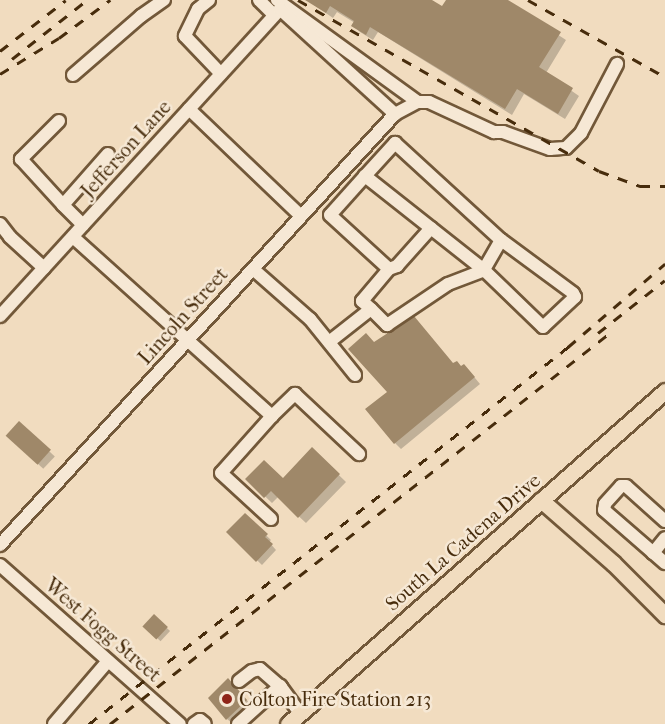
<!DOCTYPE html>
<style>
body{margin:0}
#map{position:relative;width:665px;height:724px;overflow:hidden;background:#f1dcbf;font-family:"IM FELL French Canon",serif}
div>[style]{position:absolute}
.shadow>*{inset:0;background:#0003;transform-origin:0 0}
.building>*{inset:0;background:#9f8869;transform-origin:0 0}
.roads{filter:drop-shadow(2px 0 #725839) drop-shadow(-2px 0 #725839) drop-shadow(0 2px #725839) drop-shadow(0 -2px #725839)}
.minor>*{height:12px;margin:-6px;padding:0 6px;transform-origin:6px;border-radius:6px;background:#f6e8d5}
.major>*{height:15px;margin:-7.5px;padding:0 7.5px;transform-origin:7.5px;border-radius:7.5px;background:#f1dcbf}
.rail>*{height:3px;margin-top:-1.5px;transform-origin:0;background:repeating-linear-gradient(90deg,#472c0c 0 10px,transparent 0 20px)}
.dots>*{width:16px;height:16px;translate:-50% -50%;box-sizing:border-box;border:3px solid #f6e8d5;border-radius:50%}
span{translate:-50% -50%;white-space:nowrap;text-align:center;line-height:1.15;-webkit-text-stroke:5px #f6e8d5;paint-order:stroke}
.street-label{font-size:20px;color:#472c0c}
.poi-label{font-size:20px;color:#472c0c}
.left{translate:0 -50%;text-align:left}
</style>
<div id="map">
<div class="shadow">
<div style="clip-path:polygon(307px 0,429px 0,443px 8px,448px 0,505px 0,566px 40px,546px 73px,579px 96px,565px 119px,524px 94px,512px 115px,378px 32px,373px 40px,360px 32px,353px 25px,355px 23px,337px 12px,333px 18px)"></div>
<div style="clip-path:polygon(374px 344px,461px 368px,470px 372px,480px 384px,401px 449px,395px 443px,389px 392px)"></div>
<div style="left:19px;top:423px;width:49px;height:17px;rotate:43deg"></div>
<div style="clip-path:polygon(312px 449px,346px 482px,306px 523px,278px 497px,272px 503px,247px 479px,283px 480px)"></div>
<div style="clip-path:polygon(245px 515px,271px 540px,269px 542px,276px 550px,262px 565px,228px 532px)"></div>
<div style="left:154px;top:616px;width:22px;height:14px;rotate:43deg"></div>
<div style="clip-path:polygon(238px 690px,251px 705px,232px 723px,227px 719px)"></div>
</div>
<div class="building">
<div style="clip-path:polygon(305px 0,432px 0,442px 6px,446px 0,508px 0,561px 32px,539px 67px,573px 88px,558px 114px,517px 89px,505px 109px,370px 27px,366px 35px,351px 26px,354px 21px,330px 6px,326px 13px)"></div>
<div style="clip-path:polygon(414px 316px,453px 363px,457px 361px,461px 366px,464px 364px,475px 377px,394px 444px,365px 409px,387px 392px,348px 349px,366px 333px,374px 342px)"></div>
<div style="left:19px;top:421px;width:43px;height:20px;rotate:42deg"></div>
<div style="clip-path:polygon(312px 447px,340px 474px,298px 518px,271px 491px,264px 498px,245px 479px,264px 460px,283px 478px)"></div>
<div style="clip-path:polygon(245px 513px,268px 534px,265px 537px,273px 544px,256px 562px,226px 532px)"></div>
<div style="left:154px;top:614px;width:19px;height:17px;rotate:43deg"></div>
<div style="clip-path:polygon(228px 678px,247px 700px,226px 720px,208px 698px)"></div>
</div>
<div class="roads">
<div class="minor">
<div style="left:209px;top:0;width:14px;rotate:141deg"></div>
<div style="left:198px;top:9px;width:30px;rotate:116deg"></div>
<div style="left:185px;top:36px;width:52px;rotate:46.5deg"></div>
<div style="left:259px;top:0;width:21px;rotate:45deg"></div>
<div style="left:277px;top:0;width:174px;rotate:35.9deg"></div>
<div style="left:73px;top:75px;width:90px;rotate:-40.9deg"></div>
<div style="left:141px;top:16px;width:28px;rotate:-35deg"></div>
<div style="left:189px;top:109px;width:155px;rotate:43.7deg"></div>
<div style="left:59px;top:121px;width:54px;rotate:135deg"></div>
<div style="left:21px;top:159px;width:62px;rotate:47.6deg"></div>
<div style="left:365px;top:176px;width:52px;rotate:131.9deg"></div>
<div style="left:330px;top:215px;width:80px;rotate:42.5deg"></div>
<div style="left:389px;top:269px;width:42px;rotate:130.2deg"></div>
<div style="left:362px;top:301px;width:12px;rotate:42deg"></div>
<div style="left:0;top:224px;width:16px;rotate:52deg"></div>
<div style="left:10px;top:237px;width:46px;rotate:42.4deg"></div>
<div style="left:83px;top:225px;width:28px;rotate:-135deg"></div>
<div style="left:63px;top:205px;width:68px;rotate:-48.6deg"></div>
<div style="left:73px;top:237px;width:268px;rotate:42deg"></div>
<div style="left:272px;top:416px;width:76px;rotate:131.8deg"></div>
<div style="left:221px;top:473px;width:68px;rotate:42.6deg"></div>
<div style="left:253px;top:269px;width:76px;rotate:41.3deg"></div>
<div style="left:310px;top:319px;width:72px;rotate:51.2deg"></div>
<div style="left:389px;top:269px;width:9px;rotate:-21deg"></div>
<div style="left:397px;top:266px;width:51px;rotate:-48.2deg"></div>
<div style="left:0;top:316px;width:416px;rotate:-47.6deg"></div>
<div style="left:280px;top:9px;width:156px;rotate:42.4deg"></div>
<div style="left:329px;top:342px;width:53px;rotate:-38.2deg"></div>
<div style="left:371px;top:309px;width:23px;rotate:45deg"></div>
<div style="left:387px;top:325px;width:73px;rotate:-33.9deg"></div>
<div style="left:448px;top:284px;width:39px;rotate:-21deg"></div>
<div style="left:484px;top:270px;width:82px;rotate:44deg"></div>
<div style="left:543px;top:327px;width:44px;rotate:-43.2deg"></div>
<div style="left:575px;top:297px;width:4px;rotate:-117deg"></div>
<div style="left:573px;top:293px;width:89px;rotate:-143.6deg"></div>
<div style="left:501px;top:240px;width:34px;rotate:120deg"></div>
<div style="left:484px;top:270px;width:152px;rotate:-141.7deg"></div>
<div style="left:365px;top:176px;width:45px;rotate:-47.7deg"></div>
<div style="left:395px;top:143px;width:144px;rotate:42.5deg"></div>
<div style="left:272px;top:416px;width:32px;rotate:-44deg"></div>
<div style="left:295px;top:394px;width:88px;rotate:43.2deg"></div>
<div style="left:665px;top:521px;width:52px;rotate:-138.1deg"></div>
<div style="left:626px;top:486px;width:5px;rotate:180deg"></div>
<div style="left:621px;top:486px;width:24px;rotate:132deg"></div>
<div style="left:605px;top:504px;width:6px;rotate:99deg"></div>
<div style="left:604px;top:510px;width:81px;rotate:41deg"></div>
<div style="left:0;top:545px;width:585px;rotate:-47.5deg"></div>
<div style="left:395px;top:114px;width:26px;rotate:-28deg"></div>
<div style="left:418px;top:102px;width:11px"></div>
<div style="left:429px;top:102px;width:72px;rotate:24.8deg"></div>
<div style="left:494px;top:132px;width:9px"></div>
<div style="left:503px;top:132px;width:50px;rotate:19.9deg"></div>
<div style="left:550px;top:149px;width:16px;rotate:-4deg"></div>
<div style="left:566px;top:148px;width:21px;rotate:-45deg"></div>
<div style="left:581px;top:133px;width:78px;rotate:-62.4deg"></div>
<div style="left:653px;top:553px;width:19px;rotate:-51deg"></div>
<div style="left:0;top:565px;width:240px;rotate:41.5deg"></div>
<div style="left:239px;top:681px;width:16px;rotate:-38deg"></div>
<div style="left:252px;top:671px;width:8px;rotate:-14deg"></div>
<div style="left:260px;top:669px;width:28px;rotate:41deg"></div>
<div style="left:281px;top:687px;width:32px;rotate:54deg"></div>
<div style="left:54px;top:724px;width:83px;rotate:-49.4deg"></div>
<div style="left:194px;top:724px;width:7px;rotate:-34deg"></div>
<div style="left:200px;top:720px;width:6px;rotate:39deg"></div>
<div style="left:238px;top:724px;width:57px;rotate:-42.1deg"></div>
</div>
<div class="major">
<div style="left:541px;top:500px;width:96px;rotate:41.2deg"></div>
<div style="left:613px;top:563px;width:74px;rotate:45deg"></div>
<div style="left:288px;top:724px;width:503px;rotate:-41.45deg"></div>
</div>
</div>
<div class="rail">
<div style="left:298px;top:0;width:346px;rotate:29.6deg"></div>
<div style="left:599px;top:171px;width:44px;rotate:20.1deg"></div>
<div style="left:640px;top:186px;width:25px"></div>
<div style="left:528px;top:0;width:157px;rotate:29.3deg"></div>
<div style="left:0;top:51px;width:83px;rotate:-37.7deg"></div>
<div style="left:12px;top:59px;width:95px;rotate:-38.2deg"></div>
<div style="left:0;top:74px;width:69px;rotate:-31.4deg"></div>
<div style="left:59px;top:38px;width:64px;rotate:-36.7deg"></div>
<div style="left:598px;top:333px;width:85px;rotate:-38.3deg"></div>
<div style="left:89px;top:724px;width:610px;rotate:-38.2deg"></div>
<div style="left:568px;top:347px;width:128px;rotate:-40.6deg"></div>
<div style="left:110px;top:724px;width:636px;rotate:-38.04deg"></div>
</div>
<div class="dots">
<div style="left:227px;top:699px;background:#8f2418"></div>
</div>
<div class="street-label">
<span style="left:126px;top:149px;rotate:-48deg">Jefferson Lane</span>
<span style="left:183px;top:316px;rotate:-48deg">Lincoln Street</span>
<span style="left:463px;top:542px;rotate:-41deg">South La Cadena Drive</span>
<span style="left:103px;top:630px;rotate:41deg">West Fogg Street</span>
</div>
<div class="poi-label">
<span class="left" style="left:239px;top:699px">Colton Fire Station 213</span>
</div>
</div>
